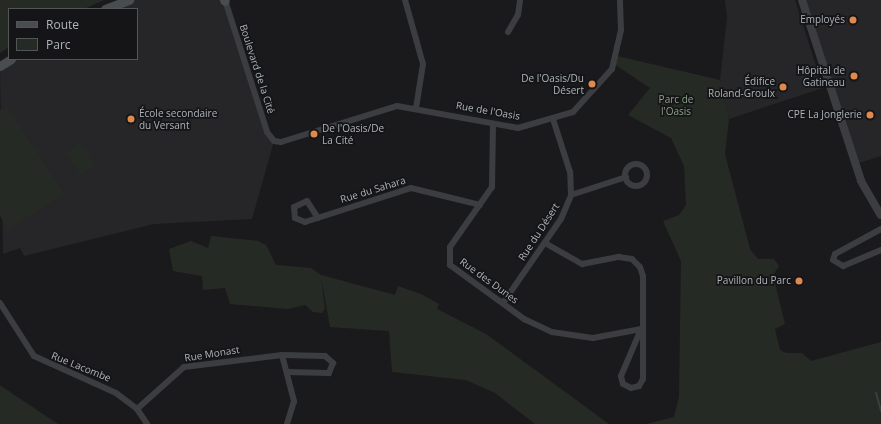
<!DOCTYPE html>
<meta charset="utf-8">
<style>
body{margin:0}
#map{position:relative;width:881px;height:424px;overflow:hidden;background:#1a1a1c;font-family:"Open Sans",sans-serif}
div>[style]{position:absolute}
.built>*{inset:0;background:#262628}
.green>*{inset:0;background:#252b24;transform-origin:0 0}
.stream>*{height:2px;margin:-1px;padding:0 1px;transform-origin:1px;border-radius:1px;background:#344043}
.minor>*{height:6px;margin:-3px;padding:0 3px;transform-origin:3px;border-radius:3px;background:#3b3d40}
.minor>.ring{margin:-3px;padding:0;box-sizing:content-box;background:none;border:6px solid #3b3d40;border-radius:50%}
.tertiary>*{height:8px;margin:-4px;padding:0 4px;transform-origin:4px;border-radius:4px;background:#3b3d40}
.secondary>*{height:9px;margin:-4.5px;padding:0 4.5px;transform-origin:4.5px;border-radius:4.5px;background:#494d50}
.dots>*{width:11px;height:11px;translate:-50% -50%;box-sizing:border-box;border:2px solid #151517;border-radius:50%}
span{translate:-50% -50%;white-space:nowrap;text-align:center;line-height:1.15;-webkit-text-stroke:3.5px #151517;paint-order:stroke}
.poi-label{font-size:10px;color:#adb4ba}
.right{translate:-100% -50%;text-align:right}
.left{translate:0 -50%;text-align:left}
.street-label{font-size:10px;color:#adb4ba}
.park-label{font-size:10px;color:#8ca387}
.legend{position:absolute;left:8px;top:8px;width:130px;height:52px;box-sizing:border-box;background:#151517;border:1px solid #525558;margin:0;padding:5px 7px;list-style:none;font-size:12px;color:#adb4ba}
.legend li{display:flex;align-items:center;gap:8px;height:20px}
.legend b{width:20px;border:1px solid #525558}
</style>
<div id="map">
<div class="built">
<div style="clip-path:polygon(129px 0,224px 0,267px 132px,274px 141px,252px 219px,154px 224px,24px 256px,20px 248px,3px 254px,0 66px,11px 59px,137px 59px,137px 9px,105px 9px)"></div>
<div style="clip-path:polygon(725px 0,795px 0,823px 88px,729px 119px,720px 80px,727px 18px)"></div>
<div style="clip-path:polygon(802px 0,881px 0,881px 156px,856px 164px)"></div>
</div>
<div class="green">
<div style="clip-path:polygon(0 0,104px 0,84px 9px,9px 9px,9px 47px,0 53px)"></div>
<div style="clip-path:polygon(617px 56px,720px 80px,729px 119px,725px 154px,750px 249px,758px 259px,774px 259px,779px 266px,773px 275px,785px 324px,775px 329px,780px 350px,786px 353px,802px 353px,811px 361px,881px 342px,881px 424px,646px 424px,674px 417px,679px 397px,681px 261px,663px 221px,679px 215px,686px 205px,684px 166px,671px 138px,628px 115px,650px 88px,614px 64px)"></div>
<div style="clip-path:polygon(7px 106px,64px 194px,9px 229px,0 216px,0 110px)"></div>
<div style="left:80px;top:143px;width:27px;height:17px;rotate:56deg"></div>
<div style="clip-path:polygon(211px 236px,258px 241px,266px 245px,276px 265px,311px 268px,321px 275px,395px 295px,398px 286px,421px 294px,439px 304px,437px 309px,486px 334px,609px 424px,535px 424px,495px 393px,466px 380px,392px 372px,389px 331px,330px 327px,321px 277px,325px 309px,322px 313px,313px 312px,305px 305px,288px 309px,230px 304px,225px 288px,203px 290px,202px 276px,173px 271px,169px 249px,191px 241px,208px 248px)"></div>
<div style="clip-path:polygon(0 385px,1px 386px,58px 424px,0 424px)"></div>
</div>
<div class="stream">
<div style="left:876px;top:393px;width:19px;rotate:74deg"></div>
</div>
<div class="minor">
<div style="left:225px;top:0;width:139px;rotate:72.3deg"></div>
<div style="left:267px;top:132px;width:11px;rotate:52deg"></div>
<div style="left:274px;top:141px;width:7px;rotate:8deg"></div>
<div style="left:281px;top:142px;width:121px;rotate:-17.2deg"></div>
<div style="left:397px;top:106px;width:123px;rotate:10.3deg"></div>
<div style="left:518px;top:128px;width:57px;rotate:-16.2deg"></div>
<div style="left:573px;top:112px;width:58px;rotate:-47.8deg"></div>
<div style="left:612px;top:69px;width:40px;rotate:-77deg"></div>
<div style="left:621px;top:30px;width:30px;rotate:-92deg"></div>
<div style="left:405px;top:0;width:66px;rotate:74.3deg"></div>
<div style="left:423px;top:64px;width:45px;rotate:99deg"></div>
<div style="left:508px;top:32px;width:20px;rotate:-60deg"></div>
<div style="left:518px;top:15px;width:15px;rotate:-82deg"></div>
<div style="left:493px;top:124px;width:63px;rotate:90.9deg"></div>
<div style="left:492px;top:187px;width:73px;rotate:125deg"></div>
<div style="left:450px;top:247px;width:18px;rotate:90deg"></div>
<div style="left:450px;top:265px;width:92px;rotate:36.1deg"></div>
<div style="left:524px;top:319px;width:31px;rotate:25deg"></div>
<div style="left:552px;top:332px;width:41px;rotate:8.3deg"></div>
<div style="left:593px;top:338px;width:49px;rotate:-10.6deg"></div>
<div class="ring" style="left:625px;top:164px;width:16px;height:16px"></div>
<div style="left:571px;top:195px;width:58px;rotate:-18.1deg"></div>
<div style="left:318px;top:218px;width:20px;rotate:-123deg"></div>
<div style="left:307px;top:201px;width:14px;rotate:155deg"></div>
<div style="left:294px;top:207px;width:11px;rotate:85deg"></div>
<div style="left:295px;top:218px;width:11px;rotate:22deg"></div>
<div style="left:305px;top:222px;width:111px;rotate:-17.8deg"></div>
<div style="left:411px;top:188px;width:71px;rotate:13.8deg"></div>
<div style="left:881px;top:229px;width:52px;rotate:151.5deg"></div>
<div style="left:835px;top:254px;width:6px;rotate:108deg"></div>
<div style="left:833px;top:260px;width:12px;rotate:31deg"></div>
<div style="left:843px;top:266px;width:41px;rotate:-22.8deg"></div>
<div style="left:545px;top:243px;width:43px;rotate:29.6deg"></div>
<div style="left:582px;top:264px;width:38px;rotate:-11deg"></div>
<div style="left:619px;top:257px;width:13px;rotate:9deg"></div>
<div style="left:632px;top:259px;width:11px;rotate:45deg"></div>
<div style="left:640px;top:267px;width:9px;rotate:72deg"></div>
<div style="left:643px;top:276px;width:103px;rotate:90deg"></div>
<div style="left:643px;top:379px;width:8px;rotate:120deg"></div>
<div style="left:639px;top:386px;width:8px;rotate:166deg"></div>
<div style="left:631px;top:388px;width:9px;rotate:-153deg"></div>
<div style="left:623px;top:384px;width:8px;rotate:-104deg"></div>
<div style="left:621px;top:376px;width:51px;rotate:-66.9deg"></div>
<div style="left:0;top:303px;width:63px;rotate:57.3deg"></div>
<div style="left:34px;top:356px;width:90px;rotate:24.3deg"></div>
<div style="left:116px;top:393px;width:26px;rotate:37deg"></div>
<div style="left:137px;top:409px;width:18px;rotate:56deg"></div>
<div style="left:503px;top:303px;width:102px;rotate:-55.4deg"></div>
<div style="left:561px;top:219px;width:26px;rotate:-67deg"></div>
<div style="left:571px;top:195px;width:23px;rotate:-92deg"></div>
<div style="left:570px;top:172px;width:56px;rotate:-107.8deg"></div>
<div style="left:282px;top:355px;width:43px;rotate:1.3deg"></div>
<div style="left:325px;top:356px;width:11px;rotate:41deg"></div>
<div style="left:333px;top:363px;width:11px;rotate:112deg"></div>
<div style="left:329px;top:373px;width:42px;rotate:-178.6deg"></div>
<div style="left:137px;top:409px;width:63px;rotate:-41.8deg"></div>
<div style="left:184px;top:367px;width:99px;rotate:-7deg"></div>
<div style="left:282px;top:355px;width:48px;rotate:75.4deg"></div>
<div style="left:294px;top:401px;width:24px;rotate:107deg"></div>
</div>
<div class="tertiary">
<div style="left:802px;top:0;width:190px;rotate:71.9deg"></div>
<div style="left:861px;top:181px;width:39px;rotate:60deg"></div>
</div>
<div class="secondary">
<div style="left:224px;top:0;width:1px;rotate:45deg"></div>
<div style="left:105px;top:9px;width:26px;rotate:-21deg"></div>
<div style="left:0;top:66px;width:13px;rotate:-32deg"></div>
</div>
<div class="dots">
<div style="left:853px;top:20px;background:#e0894d"></div>
<div style="left:854px;top:76px;background:#e0894d"></div>
<div style="left:592px;top:84px;background:#e0894d"></div>
<div style="left:783px;top:87px;background:#e0894d"></div>
<div style="left:870px;top:115px;background:#e0894d"></div>
<div style="left:131px;top:119px;background:#e0894d"></div>
<div style="left:314px;top:134px;background:#e0894d"></div>
<div style="left:799px;top:281px;background:#e0894d"></div>
</div>
<div class="poi-label">
<span class="right" style="left:845px;top:20px">Employés</span>
<span class="right" style="left:845px;top:76px">Hôpital de<br>Gatineau</span>
<span class="right" style="left:584px;top:84px">De l'Oasis/Du<br>Désert</span>
<span class="right" style="left:775px;top:87px">Édifice<br>Roland-Groulx</span>
<span class="left" style="left:139px;top:119px">École secondaire<br>du Versant</span>
<span class="right" style="left:862px;top:115px">CPE La Jonglerie</span>
<span class="left" style="left:322px;top:134px">De l'Oasis/De<br>La Cité</span>
<span class="right" style="left:791px;top:281px">Pavillon du Parc</span>
</div>
<div class="street-label">
<span style="left:257px;top:69px;rotate:72deg">Boulevard de la Cité</span>
<span style="left:488px;top:111px;rotate:10deg">Rue de l'Oasis</span>
<span style="left:373px;top:190px;rotate:-17deg">Rue du Sahara</span>
<span style="left:539px;top:232px;rotate:-57deg">Rue du Désert</span>
<span style="left:489px;top:281px;rotate:36deg">Rue des Dunes</span>
<span style="left:212px;top:354px;rotate:-9deg">Rue Monast</span>
<span style="left:81px;top:367px;rotate:22deg">Rue Lacombe</span>
</div>
<div class="park-label">
<span style="left:676px;top:105px">Parc de<br>l'Oasis</span>
</div>
<ul class="legend">
<li><b style="height:5px;background:#494d50"></b>Route</li>
<li><b style="height:11px;background:#252b24"></b>Parc</li>
</ul>
</div>
